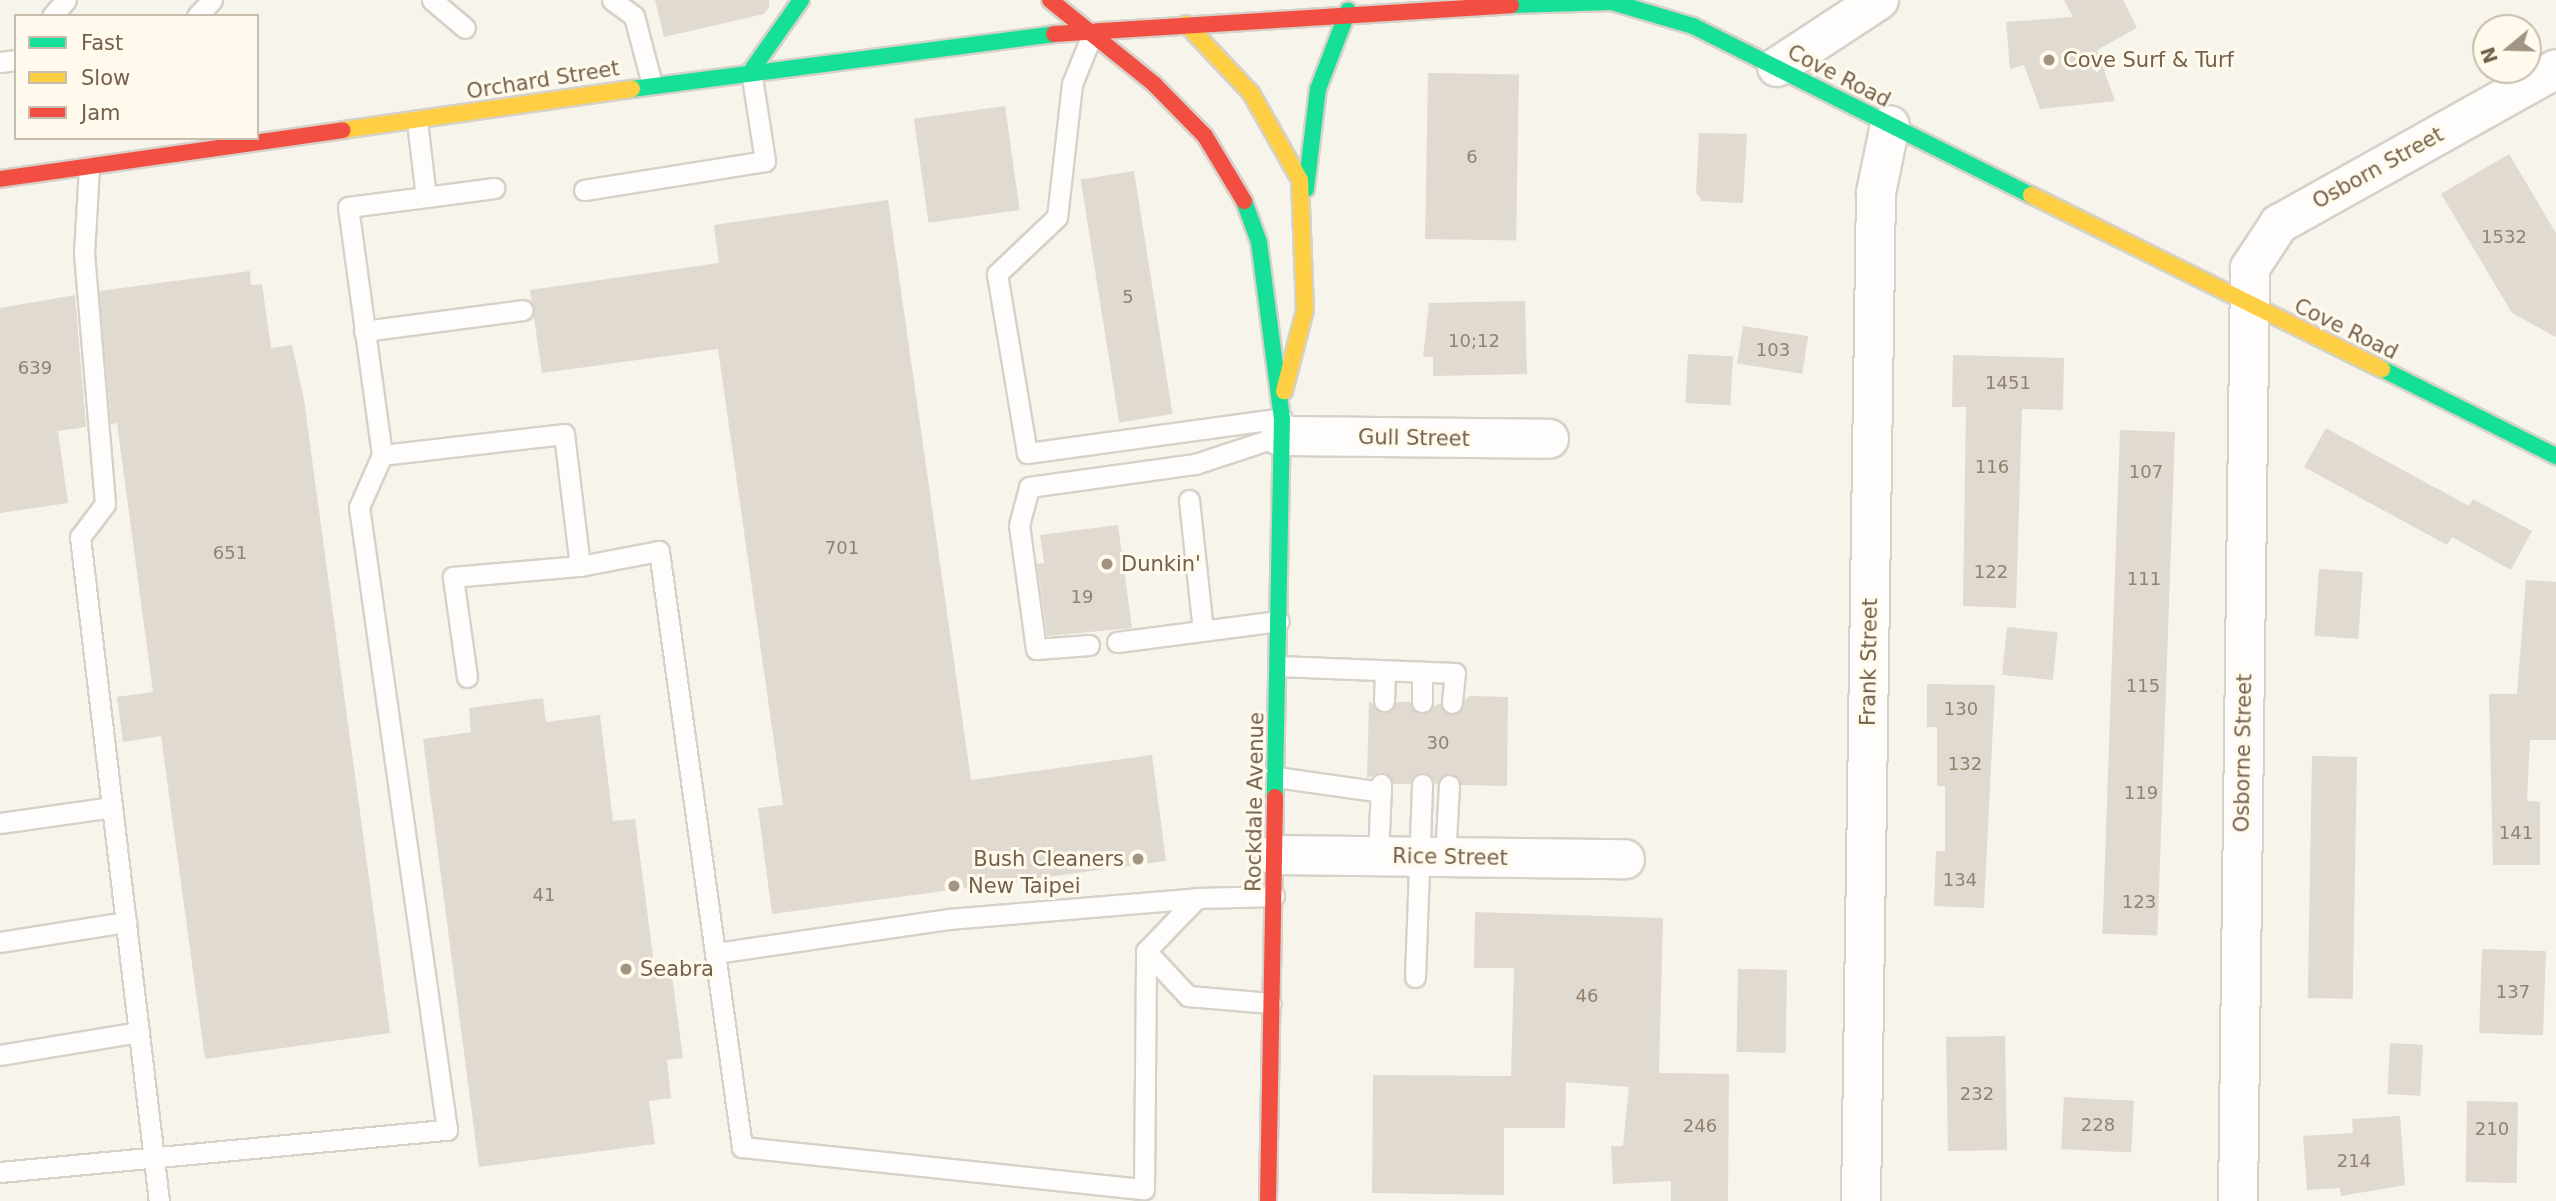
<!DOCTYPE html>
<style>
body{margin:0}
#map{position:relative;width:2556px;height:1201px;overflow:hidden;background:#f7f4eb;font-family:"DejaVu Sans",sans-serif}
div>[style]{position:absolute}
.building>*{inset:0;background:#e1dad0;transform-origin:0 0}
.roads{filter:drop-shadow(2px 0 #d6d1c9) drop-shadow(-2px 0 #d6d1c9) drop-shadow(0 2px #d6d1c9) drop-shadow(0 -2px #d6d1c9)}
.lane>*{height:19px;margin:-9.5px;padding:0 9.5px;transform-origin:9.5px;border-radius:9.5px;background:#fefdfc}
.street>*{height:38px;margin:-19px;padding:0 19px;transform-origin:19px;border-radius:19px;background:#fefdfc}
.fast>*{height:16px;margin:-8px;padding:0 8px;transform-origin:8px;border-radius:8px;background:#16e098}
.slow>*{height:16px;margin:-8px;padding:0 8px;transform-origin:8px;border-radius:8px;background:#ffcf43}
.jam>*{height:16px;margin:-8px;padding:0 8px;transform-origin:8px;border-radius:8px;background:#f24e42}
.dots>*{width:19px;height:19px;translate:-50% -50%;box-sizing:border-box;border:4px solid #fffaec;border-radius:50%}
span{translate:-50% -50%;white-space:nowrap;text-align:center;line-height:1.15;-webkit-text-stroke:6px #fffaec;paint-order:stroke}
.number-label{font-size:18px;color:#92826f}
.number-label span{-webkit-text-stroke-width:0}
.poi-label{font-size:21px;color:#75614b}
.left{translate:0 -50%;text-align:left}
.right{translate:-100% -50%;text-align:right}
.street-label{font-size:21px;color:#75614b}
.legend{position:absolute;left:14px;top:14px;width:245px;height:126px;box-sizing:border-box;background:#fffaec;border:2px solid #c8bdac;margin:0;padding:9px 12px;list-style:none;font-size:21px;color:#75614b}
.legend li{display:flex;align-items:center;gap:14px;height:35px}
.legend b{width:35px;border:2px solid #c8bdac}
.north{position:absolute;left:2472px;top:14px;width:70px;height:70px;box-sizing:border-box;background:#fffaec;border:2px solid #c8bdac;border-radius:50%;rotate:251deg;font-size:19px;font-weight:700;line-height:28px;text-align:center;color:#75614b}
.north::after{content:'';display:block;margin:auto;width:24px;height:32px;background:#a29483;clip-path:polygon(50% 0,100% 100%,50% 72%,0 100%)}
</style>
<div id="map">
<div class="building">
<div style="clip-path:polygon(655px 0,769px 0,769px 7px,764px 14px,664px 37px)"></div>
<div style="clip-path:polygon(2064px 0,2123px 0,2137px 28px,2097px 50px,2115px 101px,2040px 109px,2024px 65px,2010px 69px,2006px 22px,2073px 17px)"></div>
<div style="left:1428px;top:73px;width:91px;height:166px;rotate:1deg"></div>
<div style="left:1005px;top:106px;width:105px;height:92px;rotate:82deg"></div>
<div style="clip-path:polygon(1699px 133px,1747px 134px,1743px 203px,1702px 201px,1696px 193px)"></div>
<div style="clip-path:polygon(2509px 154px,2556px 233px,2556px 337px,2512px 313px,2441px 194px)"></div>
<div style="left:1134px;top:171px;width:246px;height:54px;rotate:81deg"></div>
<div style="clip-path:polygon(888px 200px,971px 780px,1152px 755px,1166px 861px,772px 914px,758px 808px,783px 805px,718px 349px,542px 373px,530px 290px,719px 263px,714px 225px)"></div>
<div style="clip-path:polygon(250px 271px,251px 285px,262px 284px,271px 348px,292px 345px,304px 400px,390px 1033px,205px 1059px,161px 736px,123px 742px,117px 697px,153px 692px,117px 423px,111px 424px,99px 291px)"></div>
<div style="clip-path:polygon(75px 295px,86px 427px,58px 431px,68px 503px,0 513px,0 308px)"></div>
<div style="clip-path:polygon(1525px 301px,1527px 374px,1433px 376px,1433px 357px,1423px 357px,1429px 303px)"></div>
<div style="left:1743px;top:326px;width:66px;height:38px;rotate:9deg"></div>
<div style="left:1688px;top:354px;width:45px;height:49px;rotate:3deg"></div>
<div style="clip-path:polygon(1953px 355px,2064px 358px,2063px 410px,2022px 409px,2016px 608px,1963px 606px,1966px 407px,1952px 407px)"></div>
<div style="clip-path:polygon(2326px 428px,2469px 506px,2473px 499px,2532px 531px,2511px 570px,2452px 537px,2447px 545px,2304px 467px)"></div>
<div style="left:2120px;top:430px;width:55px;height:504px;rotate:2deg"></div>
<div style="clip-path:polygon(1118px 525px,1132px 628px,1047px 636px,1037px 564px,1044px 563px,1040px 535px)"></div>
<div style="left:2319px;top:569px;width:44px;height:67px;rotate:4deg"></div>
<div style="clip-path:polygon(2526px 580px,2556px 582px,2556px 740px,2530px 740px,2527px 801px,2540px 802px,2540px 865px,2493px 865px,2489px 694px,2517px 694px)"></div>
<div style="left:2007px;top:627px;width:51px;height:48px;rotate:6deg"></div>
<div style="clip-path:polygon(1927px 684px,1995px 685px,1984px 908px,1934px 906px,1936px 851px,1945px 851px,1945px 786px,1937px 786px,1937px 727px,1927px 727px)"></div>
<div style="clip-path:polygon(1469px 696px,1508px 697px,1507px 786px,1461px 785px,1450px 773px,1437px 785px,1423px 772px,1410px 784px,1393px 784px,1382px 772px,1367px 778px,1369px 701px,1384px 713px,1396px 702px,1410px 702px,1421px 714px,1440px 703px,1451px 715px)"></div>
<div style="clip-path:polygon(543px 698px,546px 722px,600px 715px,613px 821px,635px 819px,655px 971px,671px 969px,683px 1058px,667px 1060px,671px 1098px,649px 1101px,655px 1144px,479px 1167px,423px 739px,471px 732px,469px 708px)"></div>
<div style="left:2312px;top:756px;width:45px;height:242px;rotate:1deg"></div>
<div style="clip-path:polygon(1475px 912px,1663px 918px,1659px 1073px,1729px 1074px,1728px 1201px,1671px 1201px,1671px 1181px,1613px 1184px,1611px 1146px,1623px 1146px,1629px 1087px,1566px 1082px,1565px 1128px,1504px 1128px,1504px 1195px,1372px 1193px,1373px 1075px,1511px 1076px,1514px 968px,1474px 968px)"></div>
<div style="left:2482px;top:949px;width:64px;height:84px;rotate:2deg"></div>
<div style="left:1738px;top:969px;width:49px;height:83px;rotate:1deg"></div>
<div style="left:2005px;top:1036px;width:114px;height:59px;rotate:89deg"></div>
<div style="left:2390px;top:1043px;width:33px;height:51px;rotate:3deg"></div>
<div style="left:2064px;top:1097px;width:70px;height:52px;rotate:3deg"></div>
<div style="left:2467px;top:1101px;width:51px;height:81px;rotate:1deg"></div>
<div style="clip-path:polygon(2400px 1116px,2405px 1185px,2341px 1196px,2340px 1188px,2307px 1190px,2303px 1136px,2353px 1133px,2352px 1119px)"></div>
</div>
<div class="roads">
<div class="lane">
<div style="left:432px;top:0;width:43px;rotate:40.3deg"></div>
<div style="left:612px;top:0;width:27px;rotate:36deg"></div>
<div style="left:634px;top:16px;width:70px;rotate:75.2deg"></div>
<div style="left:52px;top:16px;width:21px;rotate:-49deg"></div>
<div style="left:197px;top:16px;width:22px;rotate:-47deg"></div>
<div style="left:1093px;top:32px;width:56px;rotate:112deg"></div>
<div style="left:1072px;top:84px;width:134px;rotate:96.4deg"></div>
<div style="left:1057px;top:217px;width:83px;rotate:136.5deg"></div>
<div style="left:997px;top:274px;width:181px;rotate:80.5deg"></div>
<div style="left:1027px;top:453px;width:257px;rotate:-7.8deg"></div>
<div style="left:0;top:62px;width:16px;rotate:-7deg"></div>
<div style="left:89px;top:167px;width:86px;rotate:93.3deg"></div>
<div style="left:84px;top:253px;width:252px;rotate:85.2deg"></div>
<div style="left:105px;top:504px;width:41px;rotate:127.1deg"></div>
<div style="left:80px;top:537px;width:669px;rotate:83.22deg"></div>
<div style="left:584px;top:190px;width:183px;rotate:-9.1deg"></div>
<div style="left:765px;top:161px;width:91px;rotate:-98.8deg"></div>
<div style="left:426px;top:197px;width:69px;rotate:-7.5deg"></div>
<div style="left:364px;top:331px;width:160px;rotate:-7.5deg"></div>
<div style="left:382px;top:455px;width:183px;rotate:-6.6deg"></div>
<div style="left:564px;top:434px;width:133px;rotate:83.1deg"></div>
<div style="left:580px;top:566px;width:80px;rotate:-10.8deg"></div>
<div style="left:659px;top:551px;width:602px;rotate:82.07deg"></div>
<div style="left:742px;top:1147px;width:404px;rotate:6deg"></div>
<div style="left:1144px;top:1189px;width:238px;rotate:-89.5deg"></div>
<div style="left:1146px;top:951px;width:74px;rotate:-46.1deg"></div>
<div style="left:1197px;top:898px;width:77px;rotate:-1.5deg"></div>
<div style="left:1189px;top:500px;width:131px;rotate:83.9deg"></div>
<div style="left:1117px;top:642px;width:163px;rotate:-7.4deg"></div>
<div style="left:1089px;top:645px;width:53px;rotate:175.7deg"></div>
<div style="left:1036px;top:649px;width:125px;rotate:-97.8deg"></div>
<div style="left:1019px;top:525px;width:39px;rotate:-75deg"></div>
<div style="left:1029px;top:487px;width:168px;rotate:-7.9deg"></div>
<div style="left:1195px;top:464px;width:89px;rotate:-18.2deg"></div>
<div style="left:1278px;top:666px;width:177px;rotate:2.3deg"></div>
<div style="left:1455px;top:673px;width:30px;rotate:96deg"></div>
<div style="left:467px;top:677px;width:101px;rotate:-98deg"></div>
<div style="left:453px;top:577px;width:127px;rotate:-5deg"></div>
<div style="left:1384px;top:701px;width:30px;rotate:-88deg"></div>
<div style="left:1422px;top:702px;width:29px;rotate:-90deg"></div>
<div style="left:1276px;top:777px;width:106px;rotate:8.1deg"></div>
<div style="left:0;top:823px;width:113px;rotate:-8.1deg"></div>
<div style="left:1378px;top:857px;width:73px;rotate:-87.6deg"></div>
<div style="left:1445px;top:857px;width:72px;rotate:-86.8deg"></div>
<div style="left:0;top:942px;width:128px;rotate:-9deg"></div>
<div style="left:1146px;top:951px;width:62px;rotate:47deg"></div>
<div style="left:1188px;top:996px;width:83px;rotate:4.8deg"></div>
<div style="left:716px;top:953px;width:235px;rotate:-8.3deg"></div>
<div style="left:949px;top:919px;width:249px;rotate:-4.8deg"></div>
<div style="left:1415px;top:977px;width:193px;rotate:-87.9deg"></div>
<div style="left:0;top:1055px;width:141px;rotate:-9.4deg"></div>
<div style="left:0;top:1172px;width:449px;rotate:-5.4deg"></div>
<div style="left:447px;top:1130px;width:629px;rotate:-98.04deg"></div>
<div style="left:359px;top:507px;width:57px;rotate:-66.1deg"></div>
<div style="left:382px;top:455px;width:250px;rotate:-97.8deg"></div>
<div style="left:348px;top:207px;width:79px;rotate:-7.3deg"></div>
<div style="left:426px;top:197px;width:77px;rotate:-96.8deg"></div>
</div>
<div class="street">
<div style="left:1777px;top:67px;width:122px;rotate:-33.3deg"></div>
<div style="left:1280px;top:436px;width:269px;rotate:0.6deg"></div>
<div style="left:1274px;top:855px;width:351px;rotate:0.7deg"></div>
<div style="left:1861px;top:1201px;width:1008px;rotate:-89.15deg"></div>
<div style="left:1876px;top:193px;width:69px;rotate:-78.4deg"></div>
<div style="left:2238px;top:1201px;width:933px;rotate:-89.26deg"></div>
<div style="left:2250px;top:268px;width:53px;rotate:-56.6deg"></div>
<div style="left:2279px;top:224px;width:317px;rotate:-29.2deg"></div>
</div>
<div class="fast">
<div style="left:1511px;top:5px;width:101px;rotate:-1.7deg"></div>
<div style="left:1612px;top:2px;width:84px;rotate:16.5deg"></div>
<div style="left:1693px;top:26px;width:378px;rotate:26.6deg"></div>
<div style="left:751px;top:71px;width:87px;rotate:-54.8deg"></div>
<div style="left:632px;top:89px;width:426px;rotate:-7.4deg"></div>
<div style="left:1306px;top:189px;width:101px;rotate:-83.2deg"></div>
<div style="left:1318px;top:89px;width:84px;rotate:-69deg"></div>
<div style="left:1244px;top:201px;width:44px;rotate:69.9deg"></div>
<div style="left:1259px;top:242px;width:177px;rotate:82.6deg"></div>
<div style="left:1282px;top:418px;width:379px;rotate:91.1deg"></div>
<div style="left:2382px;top:369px;width:195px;rotate:26.6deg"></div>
</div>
<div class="slow">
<div style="left:1186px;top:24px;width:95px;rotate:46.7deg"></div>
<div style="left:1251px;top:93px;width:100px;rotate:60.6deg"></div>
<div style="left:1300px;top:180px;width:130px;rotate:87.8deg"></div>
<div style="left:1305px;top:310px;width:84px;rotate:104.5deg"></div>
<div style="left:343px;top:130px;width:292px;rotate:-8.1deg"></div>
<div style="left:2031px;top:195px;width:392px;rotate:26.4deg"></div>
</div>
<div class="jam">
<div style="left:1050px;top:0;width:134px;rotate:38.9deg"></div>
<div style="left:1154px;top:84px;width:73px;rotate:45.6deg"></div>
<div style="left:1205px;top:136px;width:76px;rotate:59deg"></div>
<div style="left:1054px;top:34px;width:458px;rotate:-3.6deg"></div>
<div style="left:0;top:179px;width:346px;rotate:-8.1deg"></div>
<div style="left:1268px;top:1201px;width:404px;rotate:-89deg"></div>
</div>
</div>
<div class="dots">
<div style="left:2049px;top:60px;background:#a29483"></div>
<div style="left:1107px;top:564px;background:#a29483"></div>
<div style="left:1138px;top:859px;background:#a29483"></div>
<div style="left:954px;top:886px;background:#a29483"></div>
<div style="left:626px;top:969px;background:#a29483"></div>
</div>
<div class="number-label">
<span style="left:1472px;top:157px">6</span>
<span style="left:2504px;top:237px">1532</span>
<span style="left:1128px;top:297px">5</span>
<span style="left:1474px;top:341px">10;12</span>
<span style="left:1773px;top:350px">103</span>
<span style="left:35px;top:368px">639</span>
<span style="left:2008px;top:383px">1451</span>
<span style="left:1992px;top:467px">116</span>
<span style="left:2146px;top:472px">107</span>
<span style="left:842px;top:548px">701</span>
<span style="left:230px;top:553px">651</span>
<span style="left:1991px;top:572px">122</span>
<span style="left:2144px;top:579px">111</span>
<span style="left:1082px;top:597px">19</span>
<span style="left:2143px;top:686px">115</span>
<span style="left:1961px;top:709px">130</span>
<span style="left:1438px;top:743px">30</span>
<span style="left:1965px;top:764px">132</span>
<span style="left:2141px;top:793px">119</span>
<span style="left:2516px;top:833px">141</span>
<span style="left:1960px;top:880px">134</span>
<span style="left:544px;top:895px">41</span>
<span style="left:2139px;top:902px">123</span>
<span style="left:2513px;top:992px">137</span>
<span style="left:1587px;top:996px">46</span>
<span style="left:1977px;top:1094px">232</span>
<span style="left:2098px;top:1125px">228</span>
<span style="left:1700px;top:1126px">246</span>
<span style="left:2492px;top:1129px">210</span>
<span style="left:2354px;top:1161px">214</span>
</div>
<div class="poi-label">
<span class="left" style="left:2063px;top:60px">Cove Surf &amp; Turf</span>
<span class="left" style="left:1121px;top:564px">Dunkin'</span>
<span class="right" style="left:1124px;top:859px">Bush Cleaners</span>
<span class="left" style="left:968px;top:886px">New Taipei</span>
<span class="left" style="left:640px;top:969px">Seabra</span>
</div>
<div class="street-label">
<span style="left:1839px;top:76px;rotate:27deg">Cove Road</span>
<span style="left:543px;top:80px;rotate:-9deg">Orchard Street</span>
<span style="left:2378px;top:168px;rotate:-29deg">Osborn Street</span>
<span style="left:2346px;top:329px;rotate:26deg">Cove Road</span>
<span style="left:1414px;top:438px;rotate:1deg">Gull Street</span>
<span style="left:1869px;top:662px;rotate:-89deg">Frank Street</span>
<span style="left:2243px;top:753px;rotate:-89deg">Osborne Street</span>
<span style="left:1255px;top:802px;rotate:-89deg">Rockdale Avenue</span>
<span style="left:1450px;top:857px;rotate:1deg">Rice Street</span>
</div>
<ul class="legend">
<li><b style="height:9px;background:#16e098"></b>Fast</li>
<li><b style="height:9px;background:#ffcf43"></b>Slow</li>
<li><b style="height:9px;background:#f24e42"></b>Jam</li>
</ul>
<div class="north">N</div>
</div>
